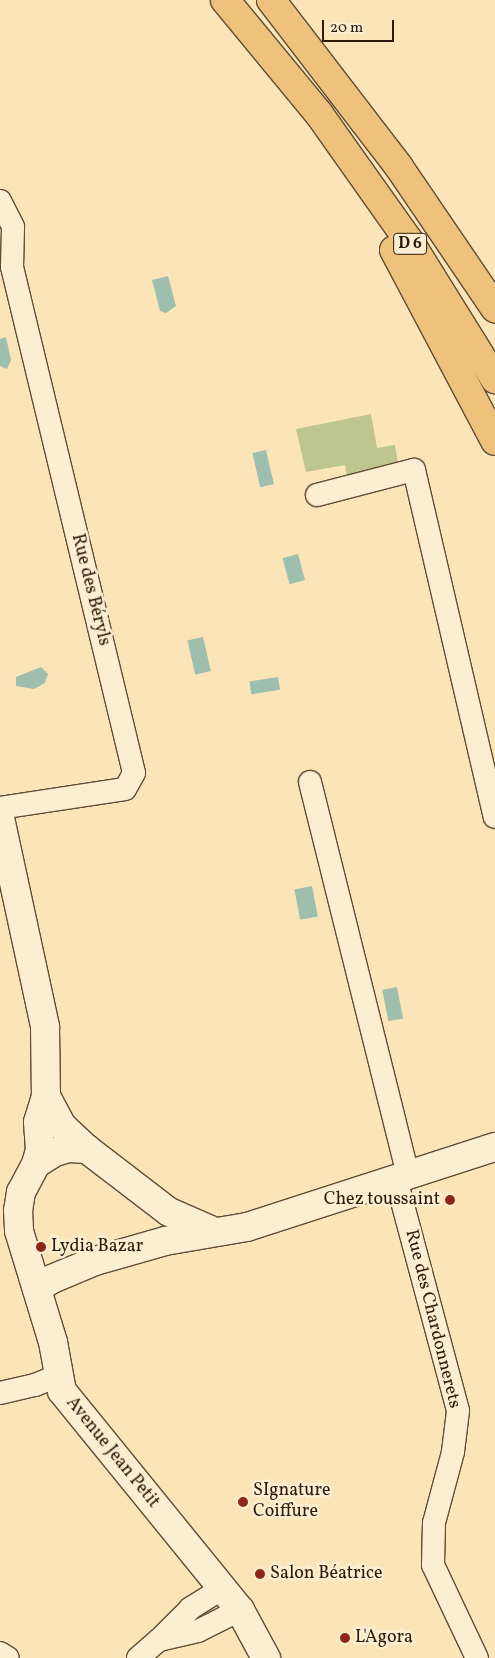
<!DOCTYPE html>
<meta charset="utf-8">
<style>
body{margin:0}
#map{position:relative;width:495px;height:1658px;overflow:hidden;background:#fbe5b8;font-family:Vollkorn,serif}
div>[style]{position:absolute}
.green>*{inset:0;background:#bdc590}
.water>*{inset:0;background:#9fbfae;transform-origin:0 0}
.roads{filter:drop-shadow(1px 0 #614d37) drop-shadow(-1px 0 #614d37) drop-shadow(0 1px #614d37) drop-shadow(0 -1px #614d37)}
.minor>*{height:22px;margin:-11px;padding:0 11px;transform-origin:11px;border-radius:11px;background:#fceed1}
.tertiary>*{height:28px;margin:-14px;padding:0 14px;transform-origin:14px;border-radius:14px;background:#fceed1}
.trunk>*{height:28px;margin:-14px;padding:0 14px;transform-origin:14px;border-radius:14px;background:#eec27c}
.dots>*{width:14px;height:14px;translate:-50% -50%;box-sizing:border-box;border:2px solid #fceed1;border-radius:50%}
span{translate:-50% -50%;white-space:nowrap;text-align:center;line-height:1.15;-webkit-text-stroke:5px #fceed1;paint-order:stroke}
.shield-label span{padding:1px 4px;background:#fceed1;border:1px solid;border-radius:4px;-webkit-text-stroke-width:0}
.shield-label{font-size:16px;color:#2e1a0c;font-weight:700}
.street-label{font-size:18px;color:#2e1a0c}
.poi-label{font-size:18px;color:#2e1a0c}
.right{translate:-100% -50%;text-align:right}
.left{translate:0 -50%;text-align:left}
.scale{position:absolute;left:322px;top:20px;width:72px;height:22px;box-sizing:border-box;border:2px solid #2e1a0c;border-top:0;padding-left:6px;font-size:15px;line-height:18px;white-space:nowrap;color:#2e1a0c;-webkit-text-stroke:4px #fceed1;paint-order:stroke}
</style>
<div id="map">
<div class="green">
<div style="clip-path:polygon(371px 414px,377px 448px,395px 445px,398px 464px,347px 476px,345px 465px,306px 472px,296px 429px)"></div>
</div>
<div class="water">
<div style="clip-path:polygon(168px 276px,176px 306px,166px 313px,160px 311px,152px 280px)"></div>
<div style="clip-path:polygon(6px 337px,11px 360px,7px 369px,0 366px,0 339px)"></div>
<div style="left:266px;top:450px;width:35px;height:14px;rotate:77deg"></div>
<div style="left:298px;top:554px;width:27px;height:16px;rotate:75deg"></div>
<div style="left:203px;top:637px;width:35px;height:16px;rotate:77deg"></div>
<div style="clip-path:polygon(41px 667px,48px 674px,45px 683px,34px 689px,16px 686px,16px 677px)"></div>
<div style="left:278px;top:677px;width:13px;height:29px;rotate:81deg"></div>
<div style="left:312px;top:886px;width:31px;height:18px;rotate:79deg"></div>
<div style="left:397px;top:987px;width:32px;height:15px;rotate:79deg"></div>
</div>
<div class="roads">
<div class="minor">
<div style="left:0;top:201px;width:29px;rotate:63deg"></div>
<div style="left:13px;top:227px;width:40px;rotate:91.4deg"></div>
<div style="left:12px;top:267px;width:520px;rotate:76.44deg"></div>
<div style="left:134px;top:773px;width:18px;rotate:119deg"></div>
<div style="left:125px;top:789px;width:126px;rotate:171.4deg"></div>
<div style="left:317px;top:495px;width:100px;rotate:-14.5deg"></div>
<div style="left:414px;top:470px;width:356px;rotate:76.9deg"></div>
<div style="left:310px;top:782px;width:405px;rotate:76deg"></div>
<div style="left:396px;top:1179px;width:240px;rotate:75deg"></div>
<div style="left:458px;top:1411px;width:41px;rotate:97deg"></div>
<div style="left:453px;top:1452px;width:73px;rotate:105deg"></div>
<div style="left:434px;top:1523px;width:42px;rotate:91.4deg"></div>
<div style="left:433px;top:1565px;width:103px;rotate:64.7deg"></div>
<div style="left:0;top:1393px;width:36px;rotate:-13deg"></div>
<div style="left:35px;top:1385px;width:24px;rotate:-22deg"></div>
<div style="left:223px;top:1588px;width:39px;rotate:148deg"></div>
<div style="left:190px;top:1609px;width:44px;rotate:135deg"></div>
<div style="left:159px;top:1640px;width:40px;rotate:-13deg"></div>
<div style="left:198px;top:1631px;width:47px;rotate:-26.6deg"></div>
<div style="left:0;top:1653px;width:9px;rotate:32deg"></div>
<div style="left:138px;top:1658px;width:28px;rotate:-41deg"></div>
</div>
<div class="tertiary">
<div style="left:0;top:818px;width:214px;rotate:77.8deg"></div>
<div style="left:45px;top:1027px;width:69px;rotate:89.2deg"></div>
<div style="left:46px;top:1096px;width:27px;rotate:107deg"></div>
<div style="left:38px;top:1122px;width:28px;rotate:86deg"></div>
<div style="left:40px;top:1150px;width:15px;rotate:106deg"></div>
<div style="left:46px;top:1096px;width:34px;rotate:62deg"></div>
<div style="left:62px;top:1126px;width:34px;rotate:43deg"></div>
<div style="left:213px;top:1231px;width:48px;rotate:-156.6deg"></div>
<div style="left:169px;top:1212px;width:103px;rotate:-142.5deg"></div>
<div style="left:87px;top:1149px;width:19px;rotate:-177deg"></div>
<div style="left:68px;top:1148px;width:14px;rotate:163deg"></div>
<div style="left:55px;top:1152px;width:22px;rotate:148deg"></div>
<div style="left:36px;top:1164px;width:32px;rotate:118deg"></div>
<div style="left:21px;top:1192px;width:18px;rotate:99deg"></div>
<div style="left:18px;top:1210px;width:21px;rotate:87deg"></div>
<div style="left:19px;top:1231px;width:116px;rotate:73deg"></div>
<div style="left:53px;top:1342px;width:50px;rotate:79.6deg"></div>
<div style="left:62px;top:1391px;width:282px;rotate:50.9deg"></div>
<div style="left:240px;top:1610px;width:55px;rotate:61.6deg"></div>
<div style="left:37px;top:1289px;width:18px;rotate:-34deg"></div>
<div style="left:52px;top:1279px;width:47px;rotate:-22.7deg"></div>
<div style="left:95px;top:1261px;width:73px;rotate:-15.9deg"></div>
<div style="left:165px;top:1241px;width:83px;rotate:-9.7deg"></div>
<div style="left:247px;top:1227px;width:261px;rotate:-17.9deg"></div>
</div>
<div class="trunk">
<div style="left:225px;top:0;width:148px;rotate:50.5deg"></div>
<div style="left:319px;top:114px;width:156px;rotate:54.7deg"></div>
<div style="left:409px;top:241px;width:163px;rotate:58.1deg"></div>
<div style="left:271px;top:0;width:210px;rotate:52.5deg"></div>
<div style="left:399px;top:167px;width:171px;rotate:55.8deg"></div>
<div style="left:394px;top:250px;width:216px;rotate:62.1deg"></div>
</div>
</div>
<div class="dots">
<div style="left:450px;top:1200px;background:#8f2418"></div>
<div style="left:41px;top:1247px;background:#8f2418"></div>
<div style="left:243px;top:1502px;background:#8f2418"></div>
<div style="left:260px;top:1574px;background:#8f2418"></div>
<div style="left:345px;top:1638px;background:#8f2418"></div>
</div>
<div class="shield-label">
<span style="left:410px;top:244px">D 6</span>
</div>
<div class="street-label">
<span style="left:90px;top:590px;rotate:76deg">Rue des Béryls</span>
<span style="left:432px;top:1319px;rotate:76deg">Rue des Chardonnerets</span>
<span style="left:112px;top:1453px;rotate:51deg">Avenue Jean Petit</span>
</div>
<div class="poi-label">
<span class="right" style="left:440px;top:1200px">Chez toussaint</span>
<span class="left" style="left:51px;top:1247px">Lydia Bazar</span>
<span class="left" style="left:253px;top:1502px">SIgnature<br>Coiffure</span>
<span class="left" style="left:270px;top:1574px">Salon Béatrice</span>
<span class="left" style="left:355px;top:1638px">L'Agora</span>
</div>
<div class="scale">20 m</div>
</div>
